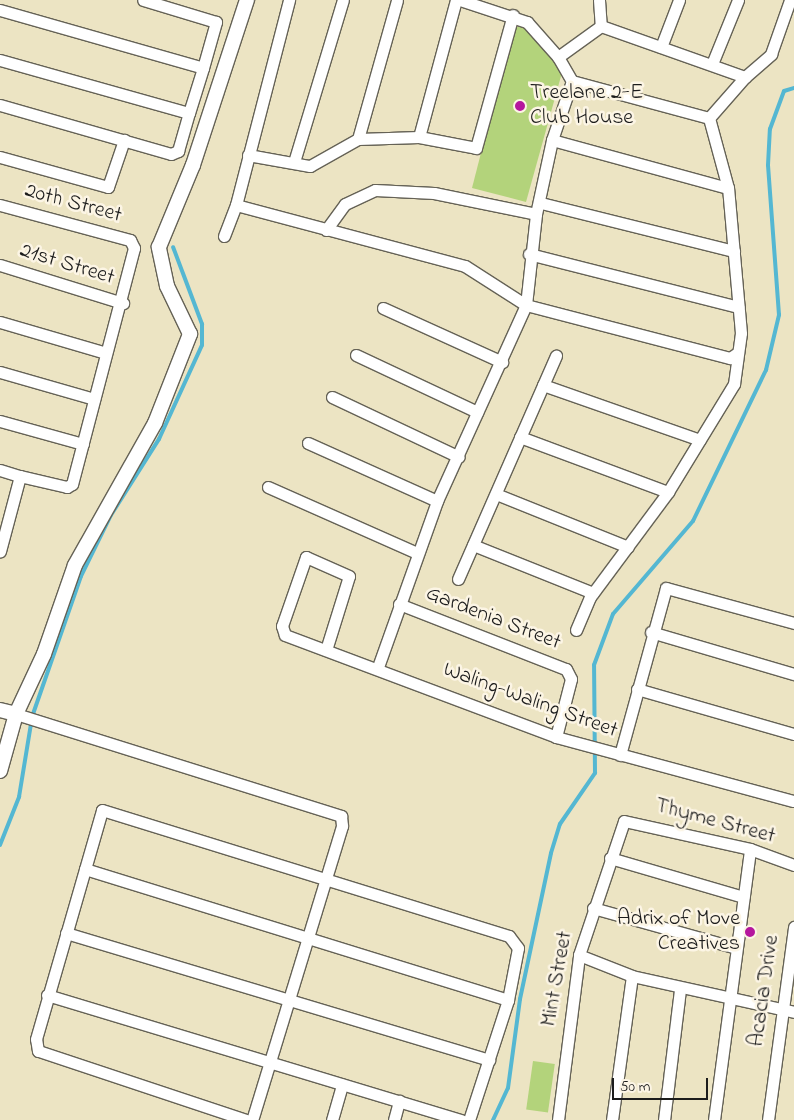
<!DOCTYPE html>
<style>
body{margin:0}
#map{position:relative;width:794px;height:1120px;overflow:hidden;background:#ece4c3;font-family:"Indie Flower",sans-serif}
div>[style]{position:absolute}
.green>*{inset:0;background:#b3d37b;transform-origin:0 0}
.stream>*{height:4px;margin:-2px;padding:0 2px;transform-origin:2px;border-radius:2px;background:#54b7d2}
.roads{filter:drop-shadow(1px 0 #656256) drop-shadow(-1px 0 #656256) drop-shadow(0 1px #656256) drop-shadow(0 -1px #656256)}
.minor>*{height:11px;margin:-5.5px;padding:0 5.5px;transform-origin:5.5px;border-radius:5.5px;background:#fff}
.tertiary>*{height:14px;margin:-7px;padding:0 7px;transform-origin:7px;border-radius:7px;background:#fff}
.dots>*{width:14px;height:14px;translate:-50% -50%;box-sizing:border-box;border:2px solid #fcf5e5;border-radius:50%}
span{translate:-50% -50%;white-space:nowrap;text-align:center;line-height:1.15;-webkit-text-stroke:5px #fcf5e5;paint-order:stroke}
.poi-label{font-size:22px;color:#1c1c1c}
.left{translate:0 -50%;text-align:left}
.right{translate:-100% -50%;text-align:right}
.street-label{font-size:22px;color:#1c1c1c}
.scale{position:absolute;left:612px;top:1078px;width:96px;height:22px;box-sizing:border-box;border:2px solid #1c1c1c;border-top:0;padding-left:6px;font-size:15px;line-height:18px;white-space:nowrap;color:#1c1c1c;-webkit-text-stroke:4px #fcf5e5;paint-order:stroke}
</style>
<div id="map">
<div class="green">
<div style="clip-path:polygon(523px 26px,563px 69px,526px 202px,472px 188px,513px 28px)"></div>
<div style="left:533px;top:1061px;width:22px;height:49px;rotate:8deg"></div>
</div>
<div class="stream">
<div style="left:33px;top:714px;width:146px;rotate:-70.8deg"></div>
<div style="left:81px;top:576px;width:68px;rotate:-63.8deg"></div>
<div style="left:111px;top:515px;width:90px;rotate:-57.7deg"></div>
<div style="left:159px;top:439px;width:103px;rotate:-65.4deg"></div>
<div style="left:202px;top:345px;width:21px;rotate:-90deg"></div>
<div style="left:202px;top:324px;width:82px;rotate:-110.6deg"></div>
<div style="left:0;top:845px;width:52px;rotate:-68.4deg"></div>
<div style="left:19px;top:797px;width:74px;rotate:-80.7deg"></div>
<div style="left:493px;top:1120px;width:35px;rotate:-65deg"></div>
<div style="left:508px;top:1088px;width:90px;rotate:-82.3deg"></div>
<div style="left:520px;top:999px;width:149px;rotate:-78deg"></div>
<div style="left:551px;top:853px;width:30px;rotate:-73deg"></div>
<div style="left:560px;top:824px;width:62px;rotate:-55.5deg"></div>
<div style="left:595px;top:773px;width:108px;rotate:-90.5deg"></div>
<div style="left:594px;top:665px;width:54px;rotate:-69.6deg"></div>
<div style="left:613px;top:614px;width:123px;rotate:-49.3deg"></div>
<div style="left:693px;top:521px;width:168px;rotate:-64.2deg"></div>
<div style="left:766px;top:370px;width:57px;rotate:-76.7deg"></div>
<div style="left:779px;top:315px;width:150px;rotate:-94.2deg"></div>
<div style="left:768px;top:165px;width:36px;rotate:-87deg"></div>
<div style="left:770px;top:129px;width:40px;rotate:-69.8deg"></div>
<div style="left:784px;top:91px;width:10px;rotate:-17deg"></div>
</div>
<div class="roads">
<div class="minor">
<div style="left:460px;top:0;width:71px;rotate:18.2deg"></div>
<div style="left:527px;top:22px;width:47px;rotate:48.5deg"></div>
<div style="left:558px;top:57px;width:28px;rotate:60deg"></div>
<div style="left:572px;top:81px;width:142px;rotate:15.1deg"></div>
<div style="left:599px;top:0;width:26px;rotate:86deg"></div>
<div style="left:601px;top:26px;width:153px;rotate:19.5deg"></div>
<div style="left:745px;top:77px;width:35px;rotate:-41deg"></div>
<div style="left:771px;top:54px;width:57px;rotate:-70.6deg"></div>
<div style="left:0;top:10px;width:211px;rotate:15.9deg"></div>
<div style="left:203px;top:68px;width:48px;rotate:-74.2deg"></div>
<div style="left:216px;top:22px;width:76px;rotate:-163.2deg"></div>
<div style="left:661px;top:47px;width:50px;rotate:-69deg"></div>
<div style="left:558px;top:57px;width:53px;rotate:-35.8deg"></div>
<div style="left:0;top:60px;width:196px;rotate:15.7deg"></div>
<div style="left:189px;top:113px;width:47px;rotate:-72.7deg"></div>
<div style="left:712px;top:64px;width:69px;rotate:-67.9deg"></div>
<div style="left:0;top:105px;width:178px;rotate:16deg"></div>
<div style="left:171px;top:154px;width:8px;rotate:-23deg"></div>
<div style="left:178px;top:151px;width:40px;rotate:-74deg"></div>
<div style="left:419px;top:137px;width:142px;rotate:-74.9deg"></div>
<div style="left:358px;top:139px;width:144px;rotate:-74.3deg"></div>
<div style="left:552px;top:140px;width:182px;rotate:15.3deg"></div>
<div style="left:248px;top:155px;width:63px;rotate:10.1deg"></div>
<div style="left:310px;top:166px;width:55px;rotate:-29.4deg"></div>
<div style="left:358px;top:139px;width:61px;rotate:-1.9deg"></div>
<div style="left:419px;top:137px;width:58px;rotate:10.9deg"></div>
<div style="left:476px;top:148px;width:138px;rotate:-74.5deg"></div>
<div style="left:0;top:157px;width:112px;rotate:15.5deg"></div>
<div style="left:108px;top:187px;width:50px;rotate:-71.2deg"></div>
<div style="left:294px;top:162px;width:169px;rotate:-73.2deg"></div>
<div style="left:541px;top:203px;width:199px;rotate:14deg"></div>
<div style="left:0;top:205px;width:135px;rotate:15.1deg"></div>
<div style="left:130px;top:240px;width:9px;rotate:63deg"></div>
<div style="left:134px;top:248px;width:244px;rotate:104.7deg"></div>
<div style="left:72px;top:484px;width:6px;rotate:149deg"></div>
<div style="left:67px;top:487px;width:48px;rotate:-166.8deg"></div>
<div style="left:20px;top:476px;width:78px;rotate:104.9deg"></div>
<div style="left:236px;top:205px;width:237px;rotate:14.9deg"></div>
<div style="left:465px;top:266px;width:72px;rotate:32.6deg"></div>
<div style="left:526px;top:305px;width:92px;rotate:-83.7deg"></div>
<div style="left:536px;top:214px;width:76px;rotate:-77.8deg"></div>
<div style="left:552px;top:140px;width:62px;rotate:-71.3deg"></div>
<div style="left:326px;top:230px;width:32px;rotate:-54deg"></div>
<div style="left:345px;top:204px;width:33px;rotate:-25deg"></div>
<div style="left:375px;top:190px;width:59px;rotate:2.9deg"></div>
<div style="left:434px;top:193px;width:104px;rotate:11.6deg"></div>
<div style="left:224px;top:236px;width:33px;rotate:-69deg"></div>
<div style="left:236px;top:205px;width:212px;rotate:-75.5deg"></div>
<div style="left:529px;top:254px;width:216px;rotate:14.2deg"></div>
<div style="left:0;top:265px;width:129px;rotate:17.2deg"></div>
<div style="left:383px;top:308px;width:131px;rotate:24.4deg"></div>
<div style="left:0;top:322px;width:110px;rotate:16.3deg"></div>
<div style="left:356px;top:355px;width:134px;rotate:25.2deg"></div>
<div style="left:0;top:372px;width:98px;rotate:16deg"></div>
<div style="left:543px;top:385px;width:166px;rotate:19.3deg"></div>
<div style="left:332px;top:397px;width:140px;rotate:25.3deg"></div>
<div style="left:0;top:421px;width:86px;rotate:15.5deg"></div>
<div style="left:520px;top:437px;width:158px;rotate:20.4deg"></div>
<div style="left:308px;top:443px;width:141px;rotate:24.2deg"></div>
<div style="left:0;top:470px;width:21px;rotate:17deg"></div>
<div style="left:268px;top:487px;width:163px;rotate:23.9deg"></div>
<div style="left:496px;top:494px;width:142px;rotate:21.9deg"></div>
<div style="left:473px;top:545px;width:129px;rotate:21.8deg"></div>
<div style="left:458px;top:579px;width:244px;rotate:-66.3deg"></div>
<div style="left:399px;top:604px;width:179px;rotate:21.3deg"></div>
<div style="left:566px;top:669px;width:11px;rotate:63deg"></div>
<div style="left:571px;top:679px;width:60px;rotate:104.5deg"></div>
<div style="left:576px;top:630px;width:36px;rotate:-67deg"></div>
<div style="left:590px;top:597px;width:131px;rotate:-53.4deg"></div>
<div style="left:668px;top:492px;width:127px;rotate:-58.6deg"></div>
<div style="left:734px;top:384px;width:51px;rotate:-82.2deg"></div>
<div style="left:741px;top:333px;width:146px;rotate:-95.1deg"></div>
<div style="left:728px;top:188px;width:73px;rotate:-105.2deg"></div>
<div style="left:709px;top:118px;width:55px;rotate:-48.7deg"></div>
<div style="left:651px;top:632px;width:149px;rotate:16.4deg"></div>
<div style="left:326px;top:650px;width:77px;rotate:-72.7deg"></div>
<div style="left:349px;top:576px;width:47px;rotate:-156.2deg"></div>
<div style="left:306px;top:557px;width:73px;rotate:109.2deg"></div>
<div style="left:282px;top:626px;width:9px;rotate:72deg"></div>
<div style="left:285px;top:635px;width:290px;rotate:20.6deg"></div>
<div style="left:556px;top:737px;width:246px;rotate:15.1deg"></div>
<div style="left:378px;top:667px;width:176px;rotate:-70.4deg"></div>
<div style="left:437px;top:501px;width:215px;rotate:-65.6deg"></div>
<div style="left:526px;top:305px;width:211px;rotate:14.6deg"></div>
<div style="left:730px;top:358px;width:7px;rotate:-34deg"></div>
<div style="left:637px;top:689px;width:163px;rotate:16deg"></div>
<div style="left:16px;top:714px;width:341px;rotate:17.4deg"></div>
<div style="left:341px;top:816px;width:10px;rotate:84deg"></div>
<div style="left:342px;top:826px;width:307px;rotate:107deg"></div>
<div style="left:620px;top:755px;width:173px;rotate:-74.6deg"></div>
<div style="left:666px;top:588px;width:133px;rotate:15.3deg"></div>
<div style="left:610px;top:858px;width:139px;rotate:16.3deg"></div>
<div style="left:85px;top:869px;width:443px;rotate:17.2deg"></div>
<div style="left:593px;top:908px;width:148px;rotate:15.6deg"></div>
<div style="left:66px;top:933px;width:442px;rotate:16.7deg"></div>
<div style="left:579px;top:955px;width:57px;rotate:21.6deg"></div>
<div style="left:632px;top:976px;width:166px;rotate:12.5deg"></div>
<div style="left:47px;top:995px;width:433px;rotate:16.8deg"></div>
<div style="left:246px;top:1120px;width:219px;rotate:-161.6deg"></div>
<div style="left:38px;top:1051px;width:12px;rotate:-99deg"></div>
<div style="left:36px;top:1039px;width:238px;rotate:-73.9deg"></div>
<div style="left:102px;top:810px;width:426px;rotate:17.2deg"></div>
<div style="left:509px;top:936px;width:15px;rotate:53deg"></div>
<div style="left:518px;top:948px;width:53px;rotate:100.9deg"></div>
<div style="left:508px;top:1000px;width:126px;rotate:108deg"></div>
<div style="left:332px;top:1120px;width:37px;rotate:-74deg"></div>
<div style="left:394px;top:1120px;width:20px;rotate:-75deg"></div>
<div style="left:558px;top:1120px;width:166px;rotate:-82.7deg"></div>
<div style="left:579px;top:955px;width:141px;rotate:-71.4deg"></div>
<div style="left:624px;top:821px;width:129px;rotate:12.5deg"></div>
<div style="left:750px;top:849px;width:47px;rotate:20deg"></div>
<div style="left:612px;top:1120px;width:145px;rotate:-82.1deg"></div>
<div style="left:664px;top:1120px;width:132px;rotate:-83deg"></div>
<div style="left:714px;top:1120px;width:273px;rotate:-82.4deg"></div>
<div style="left:768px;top:1120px;width:195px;rotate:-82.3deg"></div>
</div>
<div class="tertiary">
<div style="left:0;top:710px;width:16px;rotate:14deg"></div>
<div style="left:0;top:771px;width:59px;rotate:-74.3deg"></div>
<div style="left:16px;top:714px;width:66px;rotate:-65deg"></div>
<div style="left:44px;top:654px;width:94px;rotate:-70.8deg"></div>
<div style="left:75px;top:565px;width:163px;rotate:-60.6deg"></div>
<div style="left:155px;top:423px;width:96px;rotate:-68.5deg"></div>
<div style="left:190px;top:334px;width:53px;rotate:-115.6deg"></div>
<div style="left:167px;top:286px;width:40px;rotate:-102deg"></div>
<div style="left:159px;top:247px;width:89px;rotate:-67.5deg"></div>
<div style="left:193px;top:165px;width:174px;rotate:-71.9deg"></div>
</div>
</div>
<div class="dots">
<div style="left:520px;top:106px;background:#b5179e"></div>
<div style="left:750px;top:932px;background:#b5179e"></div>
</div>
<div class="poi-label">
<span class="left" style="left:530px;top:106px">Treelane 2-E<br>Club House</span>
<span class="right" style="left:740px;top:932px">Adrix of Move<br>Creatives</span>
</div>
<div class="street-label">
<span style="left:73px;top:204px;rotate:15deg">20th Street</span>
<span style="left:67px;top:265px;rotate:17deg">21st Street</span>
<span style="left:493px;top:619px;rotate:21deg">Gardenia Street</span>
<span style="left:530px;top:701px;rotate:20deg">Waling-Waling Street</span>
<span style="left:715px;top:822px;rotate:15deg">Thyme Street</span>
<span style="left:558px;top:979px;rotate:-80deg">Mint Street</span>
<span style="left:765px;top:991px;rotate:-82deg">Acacia Drive</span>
</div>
<div class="scale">50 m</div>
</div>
